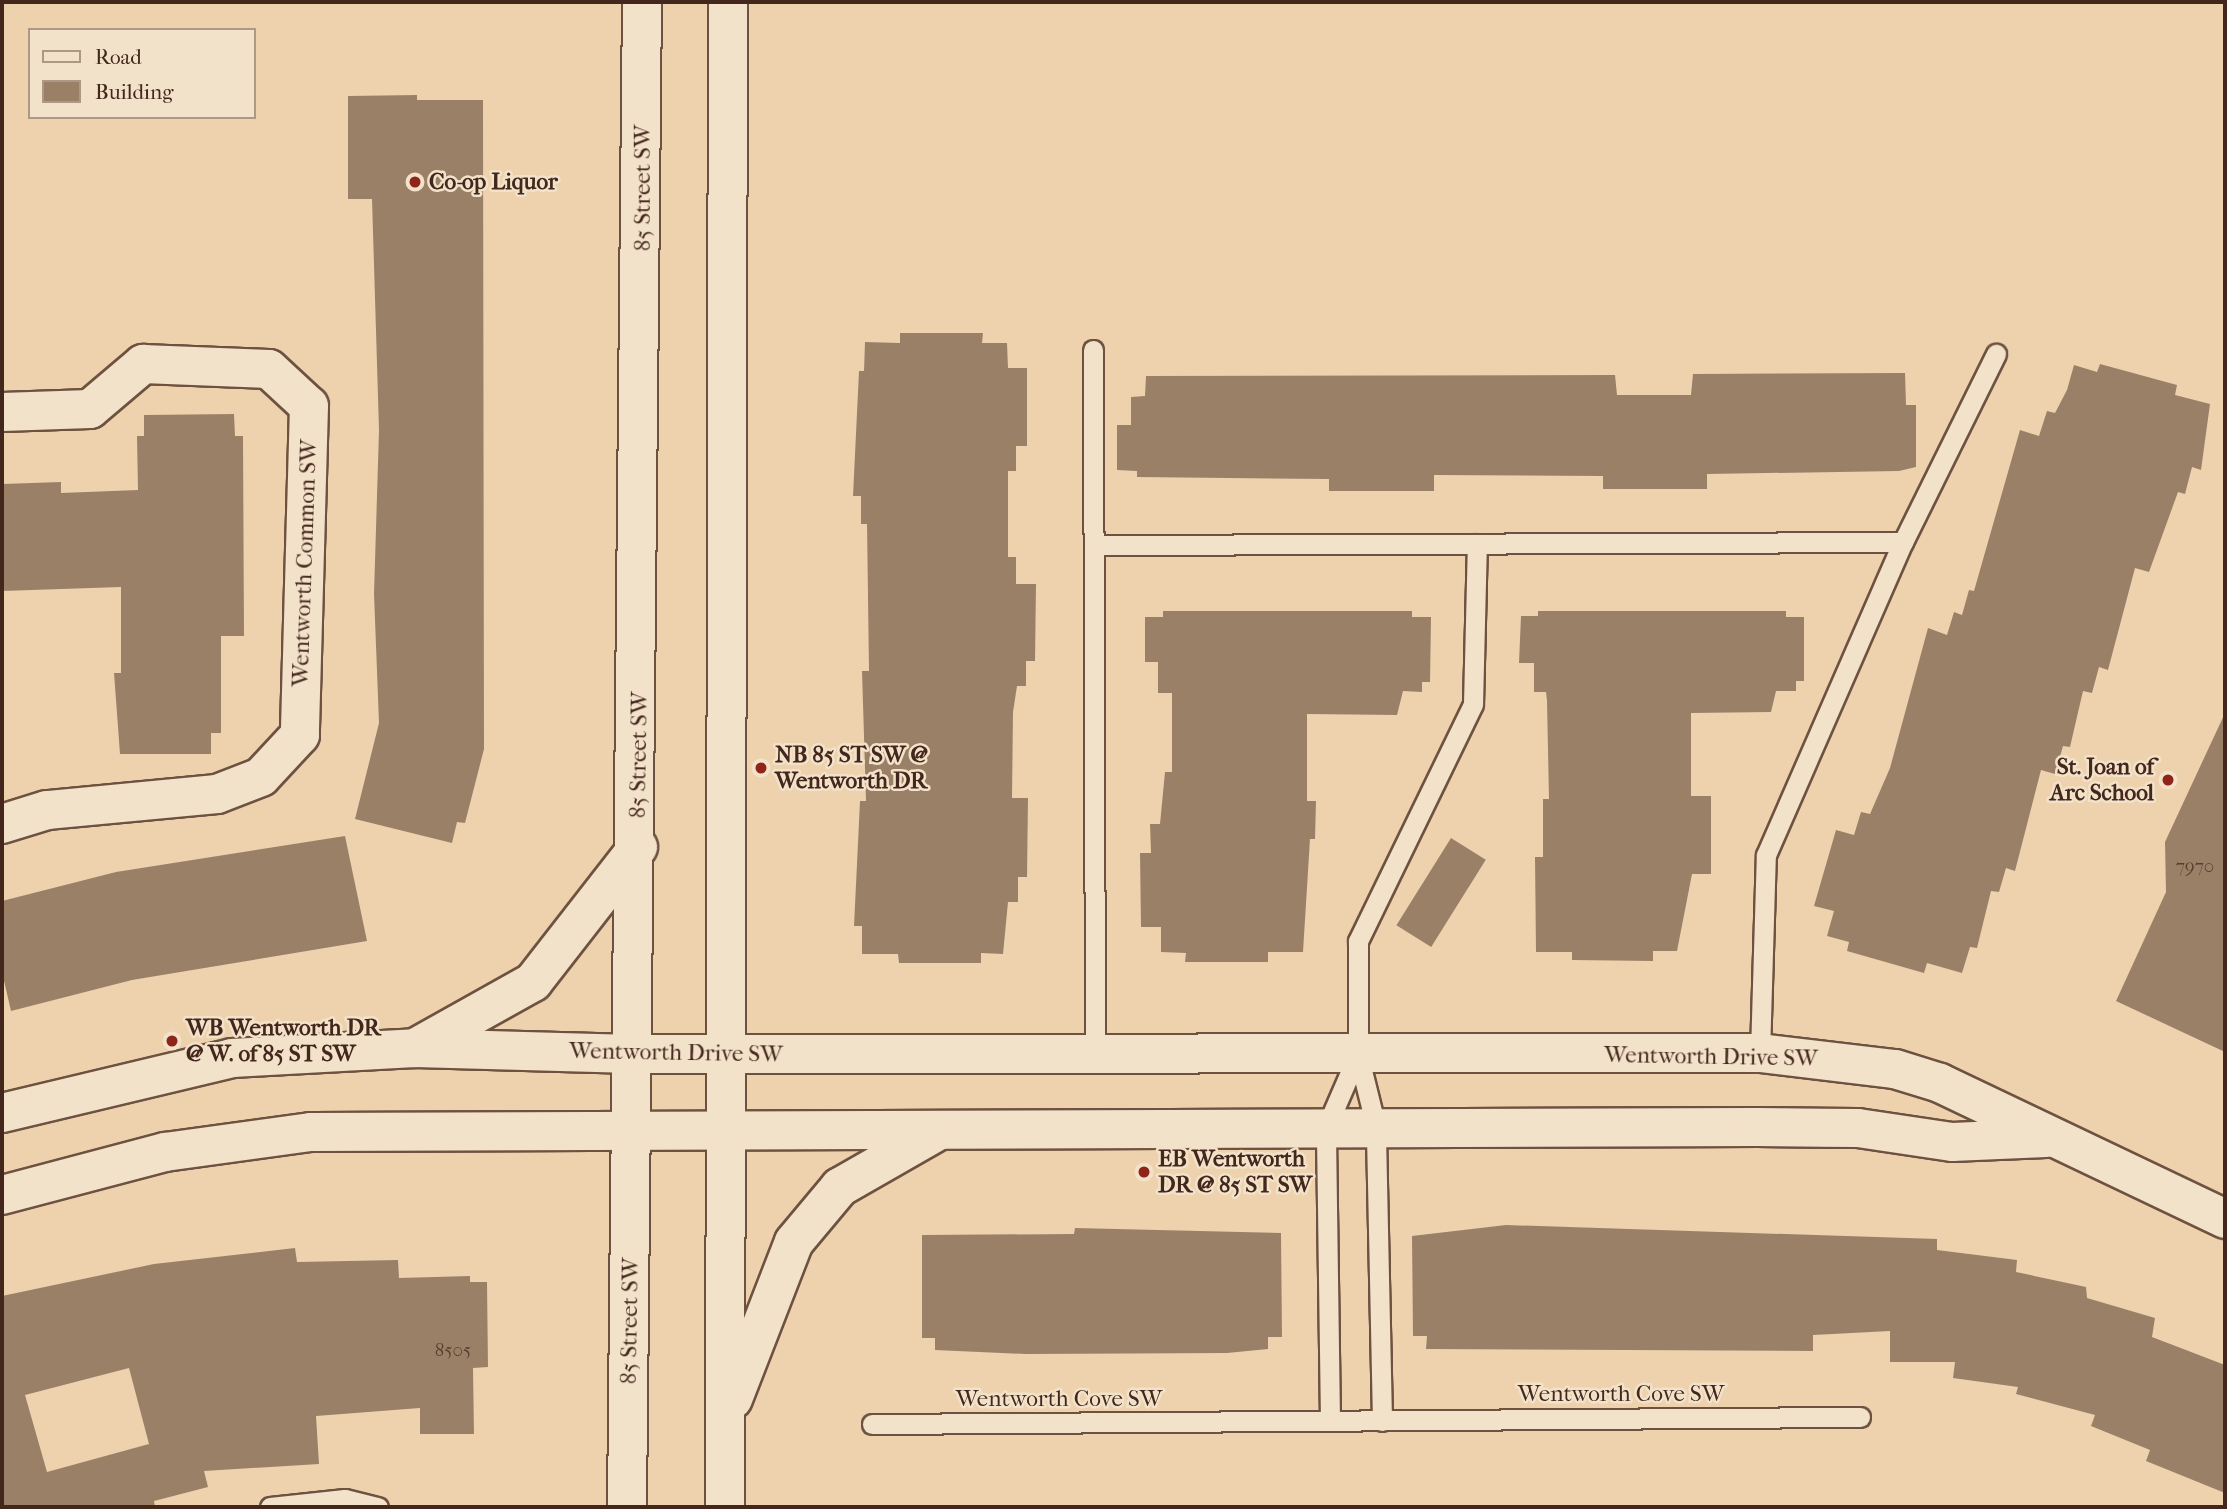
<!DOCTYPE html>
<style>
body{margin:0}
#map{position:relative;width:2227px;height:1509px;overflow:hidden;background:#edd2ad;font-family:"IM FELL French Canon",serif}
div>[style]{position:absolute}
.building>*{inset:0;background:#9b8068;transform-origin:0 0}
.roads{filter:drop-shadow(2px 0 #6e5241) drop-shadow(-2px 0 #6e5241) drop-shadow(0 2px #6e5241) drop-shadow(0 -2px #6e5241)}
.service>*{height:19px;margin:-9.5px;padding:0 9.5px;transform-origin:9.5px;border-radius:9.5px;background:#f3e2ca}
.minor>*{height:38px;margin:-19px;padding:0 19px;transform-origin:19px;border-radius:19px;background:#f3e2ca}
.tertiary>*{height:38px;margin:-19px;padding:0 19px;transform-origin:19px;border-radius:19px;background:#f3e2ca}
.secondary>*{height:38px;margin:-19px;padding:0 19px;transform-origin:19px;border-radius:19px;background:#f3e2ca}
.dots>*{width:19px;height:19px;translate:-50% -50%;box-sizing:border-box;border:4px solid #f3e2ca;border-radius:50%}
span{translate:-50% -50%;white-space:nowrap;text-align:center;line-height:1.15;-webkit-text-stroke:5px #f3e2ca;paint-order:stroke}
.number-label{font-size:19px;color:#593d30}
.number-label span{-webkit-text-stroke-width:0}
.poi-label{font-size:23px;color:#43271d;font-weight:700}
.left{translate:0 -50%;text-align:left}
.right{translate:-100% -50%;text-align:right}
.street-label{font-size:23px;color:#43271d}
.frame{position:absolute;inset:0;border:4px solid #43271d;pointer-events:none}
.legend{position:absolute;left:28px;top:28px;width:228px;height:91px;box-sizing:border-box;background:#f3e2ca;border:2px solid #ad9785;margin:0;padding:9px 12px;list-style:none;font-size:21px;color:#43271d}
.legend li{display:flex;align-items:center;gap:14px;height:35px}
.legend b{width:35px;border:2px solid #ad9785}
</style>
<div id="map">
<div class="building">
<div style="clip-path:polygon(417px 95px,417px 100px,483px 100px,484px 749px,465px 823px,457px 822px,452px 843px,355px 819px,379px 723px,374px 594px,379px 430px,372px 199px,348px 199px,348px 96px)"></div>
<div style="clip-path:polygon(900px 333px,983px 333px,982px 343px,1007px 343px,1008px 368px,1027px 368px,1027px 446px,1016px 446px,1016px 471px,1008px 471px,1008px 557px,1016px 557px,1016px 584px,1036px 584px,1035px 661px,1026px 661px,1026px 686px,1017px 686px,1013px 712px,1012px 798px,1028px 798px,1027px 877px,1018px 877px,1018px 902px,1008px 902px,1003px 954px,981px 953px,981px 963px,899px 963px,898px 954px,862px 954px,862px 926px,854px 926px,860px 801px,866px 801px,862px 671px,869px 671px,867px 524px,861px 524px,861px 496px,853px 496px,859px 371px,864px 371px,865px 342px,900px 343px)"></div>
<div style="clip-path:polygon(2100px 364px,2177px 385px,2175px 395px,2210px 404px,2201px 470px,2192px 467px,2185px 494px,2178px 492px,2149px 572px,2135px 568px,2108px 670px,2099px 667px,2092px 693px,2083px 691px,2070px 747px,2063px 746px,2055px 774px,2041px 770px,2015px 871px,2006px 868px,1999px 892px,1991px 891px,1977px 948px,1970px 947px,1962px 973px,1927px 963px,1924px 973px,1847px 951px,1849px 942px,1827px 936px,1834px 911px,1814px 906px,1836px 830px,1854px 835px,1861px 812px,1870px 814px,1890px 768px,1928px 628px,1947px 635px,1954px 612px,1962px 615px,1969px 590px,1974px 591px,2020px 430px,2039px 436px,2047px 411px,2055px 413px,2067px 390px,2074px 365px,2097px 372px)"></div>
<div style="clip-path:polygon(1905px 373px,1906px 405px,1916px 405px,1916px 467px,1899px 471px,1707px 474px,1707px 489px,1603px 489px,1603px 476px,1434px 475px,1434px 491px,1329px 491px,1329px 479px,1137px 477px,1137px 471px,1117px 470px,1117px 425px,1131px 425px,1131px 397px,1145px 396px,1146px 376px,1615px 375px,1617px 395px,1691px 395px,1693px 374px)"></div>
<div style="clip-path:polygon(234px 414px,235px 436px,243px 436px,244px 636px,221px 636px,221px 733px,211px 733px,211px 754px,120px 754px,114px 673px,121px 673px,121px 587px,2px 591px,2px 484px,61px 482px,61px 493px,138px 490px,137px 436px,144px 436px,144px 415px)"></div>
<div style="clip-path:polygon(1163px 611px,1412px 611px,1412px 617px,1431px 617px,1430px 682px,1422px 682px,1422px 692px,1403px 691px,1397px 715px,1307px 714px,1307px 801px,1316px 801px,1315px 839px,1310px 839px,1303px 952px,1268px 952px,1268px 962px,1185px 962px,1186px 953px,1161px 952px,1161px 927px,1141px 927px,1140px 853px,1151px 853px,1150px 824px,1160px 824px,1165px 772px,1172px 772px,1172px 693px,1158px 693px,1158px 662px,1145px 662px,1145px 617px,1163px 617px)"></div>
<div style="clip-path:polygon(1538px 611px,1786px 611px,1786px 617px,1804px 617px,1804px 681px,1796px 681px,1796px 691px,1776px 691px,1771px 712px,1691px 713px,1691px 796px,1711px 796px,1711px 874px,1692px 874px,1677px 951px,1653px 951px,1653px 961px,1572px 960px,1572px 952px,1536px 952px,1535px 857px,1543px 857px,1543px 799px,1549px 799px,1547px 701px,1546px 692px,1534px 692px,1534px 663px,1519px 663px,1521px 616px,1538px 616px)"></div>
<div style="clip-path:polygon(2225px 713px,2225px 1052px,2116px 1001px,2166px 892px,2165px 842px)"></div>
<div style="clip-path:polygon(345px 836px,367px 941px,132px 980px,11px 1011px,2px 972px,2px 901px,116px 872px)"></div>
<div style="left:1451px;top:838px;width:41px;height:103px;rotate:32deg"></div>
<div style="clip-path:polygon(1506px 1225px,1937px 1239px,1937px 1250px,2017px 1260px,2016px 1272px,2086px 1287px,2087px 1298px,2155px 1318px,2152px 1337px,2225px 1365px,2225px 1493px,2146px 1461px,2150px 1450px,2091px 1426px,2095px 1415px,2016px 1394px,2018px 1387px,1953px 1378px,1955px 1362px,1890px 1362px,1890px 1331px,1813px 1335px,1813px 1351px,1426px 1349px,1427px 1336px,1413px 1336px,1412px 1236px)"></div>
<div style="clip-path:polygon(1075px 1228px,1281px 1233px,1282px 1337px,1268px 1337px,1268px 1349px,1227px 1353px,1026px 1354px,935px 1350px,935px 1338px,922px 1338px,922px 1235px,1074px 1234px)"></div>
<div style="clip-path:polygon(evenodd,295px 1248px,297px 1262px,398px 1260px,399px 1278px,470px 1276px,470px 1282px,487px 1282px,488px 1367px,473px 1368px,474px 1434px,420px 1434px,420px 1408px,316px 1416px,319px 1464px,204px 1471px,208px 1487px,154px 1501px,155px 1507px,2px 1507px,2px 1296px,154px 1264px,295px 1248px,129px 1368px,149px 1444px,47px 1472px,25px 1395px,129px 1368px)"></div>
</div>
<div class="roads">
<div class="service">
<div style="left:1093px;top:350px;width:704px;rotate:89.84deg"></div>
<div style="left:1098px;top:545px;width:805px;rotate:-0.21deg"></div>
<div style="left:1760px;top:1053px;width:198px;rotate:-88.3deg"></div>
<div style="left:1766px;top:855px;width:342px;rotate:-66.4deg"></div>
<div style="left:1903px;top:542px;width:210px;rotate:-63.7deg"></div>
<div style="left:1330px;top:1421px;width:293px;rotate:-90.8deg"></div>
<div style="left:1326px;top:1128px;width:81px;rotate:-66.6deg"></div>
<div style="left:1382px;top:1421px;width:294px;rotate:-91.2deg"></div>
<div style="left:1376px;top:1127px;width:75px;rotate:-103.9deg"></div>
<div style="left:1358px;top:1054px;width:113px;rotate:-90deg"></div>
<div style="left:1358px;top:941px;width:263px;rotate:-64.1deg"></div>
<div style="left:1473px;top:704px;width:160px;rotate:-88.6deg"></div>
<div style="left:872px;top:1424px;width:988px;rotate:-0.41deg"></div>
<div style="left:270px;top:1507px;width:75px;rotate:-6.1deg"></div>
<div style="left:345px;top:1499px;width:34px;rotate:14deg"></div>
</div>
<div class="minor">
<div style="left:2px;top:412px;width:88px;rotate:-2deg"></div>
<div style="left:90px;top:409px;width:70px;rotate:-40.3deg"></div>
<div style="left:143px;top:364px;width:126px;rotate:2.3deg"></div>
<div style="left:269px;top:369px;width:54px;rotate:42.8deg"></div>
<div style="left:309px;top:406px;width:329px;rotate:91.6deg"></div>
<div style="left:300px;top:735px;width:57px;rotate:132.9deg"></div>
<div style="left:261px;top:777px;width:47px;rotate:158.9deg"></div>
<div style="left:217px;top:794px;width:171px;rotate:174.6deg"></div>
<div style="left:47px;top:810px;width:47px;rotate:162.7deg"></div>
</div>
<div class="tertiary">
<div style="left:2px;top:1113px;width:236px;rotate:-13.4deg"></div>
<div style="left:232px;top:1058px;width:183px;rotate:-3.1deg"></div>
<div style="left:415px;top:1048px;width:218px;rotate:1.6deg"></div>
<div style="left:633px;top:1054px;width:1127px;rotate:-0.05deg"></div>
<div style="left:1760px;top:1053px;width:136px;rotate:6.8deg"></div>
<div style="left:1895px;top:1069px;width:47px;rotate:17.3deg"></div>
<div style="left:1940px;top:1083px;width:316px;rotate:25.5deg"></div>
<div style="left:2px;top:1195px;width:169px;rotate:-14.8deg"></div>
<div style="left:165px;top:1152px;width:147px;rotate:-7.8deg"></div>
<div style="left:311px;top:1132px;width:1446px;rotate:-0.2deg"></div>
<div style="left:1757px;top:1127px;width:101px;rotate:0.6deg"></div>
<div style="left:1858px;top:1128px;width:95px;rotate:8.5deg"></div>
<div style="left:1952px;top:1142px;width:94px;rotate:-2.4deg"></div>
</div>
<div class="secondary">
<div style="left:415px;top:1048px;width:135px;rotate:-29.2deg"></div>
<div style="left:533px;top:982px;width:171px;rotate:-52.1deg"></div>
<div style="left:733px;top:1399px;width:168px;rotate:-68.8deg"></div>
<div style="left:794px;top:1242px;width:72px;rotate:-50.1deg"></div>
<div style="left:840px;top:1187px;width:111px;rotate:-29.8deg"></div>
<div style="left:627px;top:1507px;width:1505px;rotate:-89.43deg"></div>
<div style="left:725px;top:1507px;width:1505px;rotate:-89.89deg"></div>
</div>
</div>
<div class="dots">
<div style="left:415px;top:182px;background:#8f2418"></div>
<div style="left:761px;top:768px;background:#8f2418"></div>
<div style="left:2168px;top:780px;background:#8f2418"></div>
<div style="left:172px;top:1041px;background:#8f2418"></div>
<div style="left:1144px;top:1172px;background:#8f2418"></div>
</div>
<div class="number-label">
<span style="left:2195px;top:867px">7970</span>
<span style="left:453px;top:1351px">8505</span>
</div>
<div class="poi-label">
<span class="left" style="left:429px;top:182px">Co-op Liquor</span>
<span class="left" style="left:775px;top:768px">NB 85 ST SW @<br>Wentworth DR</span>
<span class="right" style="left:2154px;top:780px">St. Joan of<br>Arc School</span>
<span class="left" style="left:186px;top:1041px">WB Wentworth DR<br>@ W. of 85 ST SW</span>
<span class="left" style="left:1158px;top:1172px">EB Wentworth<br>DR @ 85 ST SW</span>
</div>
<div class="street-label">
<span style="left:643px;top:188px;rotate:-90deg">85 Street SW</span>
<span style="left:305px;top:563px;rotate:-88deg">Wentworth Common SW</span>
<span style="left:639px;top:755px;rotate:-89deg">85 Street SW</span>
<span style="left:676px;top:1053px;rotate:1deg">Wentworth Drive SW</span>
<span style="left:1711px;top:1057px;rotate:1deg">Wentworth Drive SW</span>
<span style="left:630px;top:1321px;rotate:-89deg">85 Street SW</span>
<span style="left:1621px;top:1394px">Wentworth Cove SW</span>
<span style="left:1059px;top:1399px">Wentworth Cove SW</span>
</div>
<div class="frame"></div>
<ul class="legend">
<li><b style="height:9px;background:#f3e2ca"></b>Road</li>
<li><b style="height:19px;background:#9b8068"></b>Building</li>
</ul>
</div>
